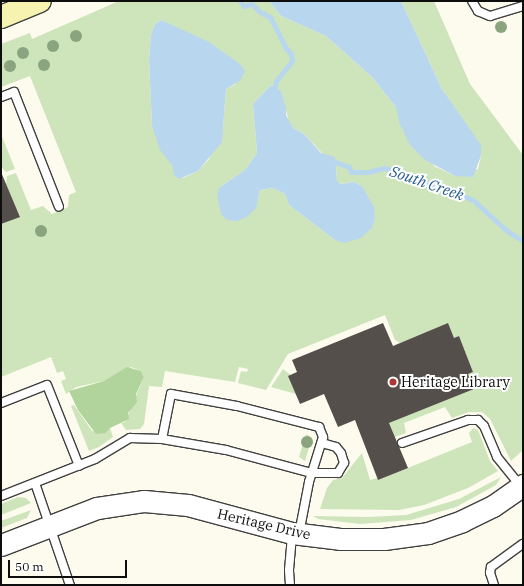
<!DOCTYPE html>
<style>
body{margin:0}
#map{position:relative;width:524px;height:586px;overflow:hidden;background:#fdfbee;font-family:"IBM Plex Serif",serif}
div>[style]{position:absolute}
.green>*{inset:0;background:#cee4bb}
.forest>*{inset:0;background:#b1d39c}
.water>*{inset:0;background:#b8d7ef}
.stream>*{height:5px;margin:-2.5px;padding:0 2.5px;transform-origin:2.5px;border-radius:2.5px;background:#b8d7ef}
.building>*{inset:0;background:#544f4a}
.roads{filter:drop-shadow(1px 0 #404040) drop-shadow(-1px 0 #404040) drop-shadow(0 1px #404040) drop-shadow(0 -1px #404040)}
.service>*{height:8px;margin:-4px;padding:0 4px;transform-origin:4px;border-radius:4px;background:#fff}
.tertiary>*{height:21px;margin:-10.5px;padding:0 10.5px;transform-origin:10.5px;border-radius:10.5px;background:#fff}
.secondary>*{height:22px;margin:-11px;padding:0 11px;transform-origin:11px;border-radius:11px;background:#f6f3b0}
.trees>*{width:12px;height:12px;margin:-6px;border-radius:50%;background:#8aa47f}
.dots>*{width:11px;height:11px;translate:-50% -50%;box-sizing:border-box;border:2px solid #fff;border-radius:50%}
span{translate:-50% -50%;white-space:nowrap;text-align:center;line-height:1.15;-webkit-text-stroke:4px #fff;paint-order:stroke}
.poi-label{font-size:14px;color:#0d0d0d}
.left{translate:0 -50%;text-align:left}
.street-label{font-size:14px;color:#0d0d0d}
.water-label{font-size:15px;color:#245a90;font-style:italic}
.frame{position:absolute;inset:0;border:2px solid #0d0d0d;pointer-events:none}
.scale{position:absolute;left:8px;top:560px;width:119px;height:18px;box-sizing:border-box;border:2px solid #0d0d0d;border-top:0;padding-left:5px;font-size:12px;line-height:14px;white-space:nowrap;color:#0d0d0d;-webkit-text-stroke:3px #fff;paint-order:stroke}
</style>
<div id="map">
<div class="green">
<div style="clip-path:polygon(evenodd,119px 1px,269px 1px,281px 16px,326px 36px,372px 77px,396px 107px,434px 166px,455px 176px,478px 169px,481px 156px,467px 126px,442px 89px,401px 1px,434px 1px,470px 84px,523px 155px,523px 450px,511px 461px,490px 419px,482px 412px,469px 412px,452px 418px,445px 407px,404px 423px,406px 433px,395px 437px,389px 423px,474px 389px,468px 374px,473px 372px,459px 336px,454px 338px,448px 324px,400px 343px,395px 340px,385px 315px,288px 354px,266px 390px,238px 383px,241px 371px,247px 372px,248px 369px,239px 367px,235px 382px,165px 371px,162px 387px,149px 386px,144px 424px,140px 429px,126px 430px,121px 423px,125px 422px,144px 377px,141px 371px,131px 367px,104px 381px,76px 387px,66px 394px,61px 381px,66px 379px,63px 371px,57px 373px,51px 357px,1px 377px,1px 224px,20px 216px,6px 184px,7px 176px,16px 173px,31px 210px,43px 206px,52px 214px,68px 207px,69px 195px,76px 192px,30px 76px,1px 87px,1px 44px,30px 33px,32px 39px,119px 1px,161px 20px,171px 25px,236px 84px,226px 89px,223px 128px,209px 159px,198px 171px,183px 178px,175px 169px,152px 126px,149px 59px,151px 34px,155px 24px,161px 20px,119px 1px,271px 85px,281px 91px,289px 122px,293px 128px,304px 134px,336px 168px,337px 181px,340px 184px,354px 182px,362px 186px,364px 192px,335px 240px,289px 205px,285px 194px,273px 188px,260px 190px,258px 198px,220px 187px,245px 170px,257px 153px,253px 104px,271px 85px)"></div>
<div style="clip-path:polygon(1px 134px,15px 169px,6px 172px,1px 167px)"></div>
<div style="clip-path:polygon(283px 369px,291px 375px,296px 394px,271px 387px)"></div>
<div style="clip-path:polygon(74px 405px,92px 431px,106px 433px,110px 428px,113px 437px,99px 447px,89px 451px,71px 406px)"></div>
<div style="clip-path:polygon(473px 428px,478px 430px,490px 461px,498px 471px,468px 488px,424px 505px,399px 510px,320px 509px,327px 488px,333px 480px,342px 478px,362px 453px,370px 480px,377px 478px,378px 480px,472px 442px,469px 433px)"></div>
<div style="clip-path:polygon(306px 434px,312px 438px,305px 461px,299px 457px)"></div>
<div style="clip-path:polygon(501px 477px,496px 485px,456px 507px,411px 520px,360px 524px,318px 519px,313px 516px,368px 517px,406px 515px,459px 499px)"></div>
<div style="clip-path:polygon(18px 497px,26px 498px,31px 503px,1px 515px,1px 504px)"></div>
<div style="clip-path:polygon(31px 510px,27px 518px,1px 528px,1px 521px)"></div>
</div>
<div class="forest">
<div style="clip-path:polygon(127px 367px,141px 371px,144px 377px,136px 394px,137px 402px,128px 413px,129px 419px,110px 428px,106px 433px,96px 434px,78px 410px,69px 391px,104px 381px)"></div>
</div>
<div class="water">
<div style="clip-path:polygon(269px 1px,401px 1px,442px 89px,481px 145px,481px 156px,473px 177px,455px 176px,425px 160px,410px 145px,399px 122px,396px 107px,372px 77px,326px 36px,281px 16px)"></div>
<div style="clip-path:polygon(161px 20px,209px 42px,240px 64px,245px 71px,240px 81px,226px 89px,222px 142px,198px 171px,179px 179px,174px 175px,172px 165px,160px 150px,152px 126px,149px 59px,151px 34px,155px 24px)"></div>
<div style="clip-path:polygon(271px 85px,281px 91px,286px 108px,286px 115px,293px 128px,304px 134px,321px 153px,335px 157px,337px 180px,340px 184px,354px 182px,362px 186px,374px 207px,375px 218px,372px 228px,361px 238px,344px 243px,335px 240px,289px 205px,285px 194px,273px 188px,260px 190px,256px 208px,247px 217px,237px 221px,227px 220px,221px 214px,217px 194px,220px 187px,245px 170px,257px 153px,253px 104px)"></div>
</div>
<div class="stream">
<div style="left:240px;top:1px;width:6px;rotate:51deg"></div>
<div style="left:244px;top:6px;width:8px;rotate:-14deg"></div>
<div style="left:252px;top:4px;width:11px;rotate:45deg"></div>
<div style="left:260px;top:12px;width:11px;rotate:27deg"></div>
<div style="left:270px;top:17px;width:34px;rotate:63deg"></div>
<div style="left:285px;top:47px;width:9px;rotate:49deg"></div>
<div style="left:291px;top:54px;width:7px;rotate:82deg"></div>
<div style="left:292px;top:61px;width:26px;rotate:129deg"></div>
<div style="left:276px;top:81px;width:13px;rotate:99deg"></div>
<div style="left:330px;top:160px;width:20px;rotate:20deg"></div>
<div style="left:349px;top:167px;width:5px;rotate:68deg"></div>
<div style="left:351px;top:172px;width:17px"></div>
<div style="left:368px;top:172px;width:16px;rotate:-14deg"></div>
<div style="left:384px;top:168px;width:13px;rotate:13deg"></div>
<div style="left:397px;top:171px;width:81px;rotate:20.9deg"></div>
<div style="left:473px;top:200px;width:45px;rotate:42.3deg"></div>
<div style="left:506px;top:230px;width:20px;rotate:33deg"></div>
</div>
<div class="building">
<div style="clip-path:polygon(1px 172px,20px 217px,1px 224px)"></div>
<div style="clip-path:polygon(383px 323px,393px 346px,448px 323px,454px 338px,459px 336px,473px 372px,468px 374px,474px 389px,389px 423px,408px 468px,378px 480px,355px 420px,338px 427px,324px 394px,300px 404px,288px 376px,297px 372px,292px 360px)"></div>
</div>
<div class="roads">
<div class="service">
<div style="left:472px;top:1px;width:12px;rotate:59deg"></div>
<div style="left:478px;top:11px;width:13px;rotate:23deg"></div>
<div style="left:490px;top:16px;width:34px;rotate:-17deg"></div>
<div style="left:1px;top:97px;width:14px;rotate:-21deg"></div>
<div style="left:14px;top:92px;width:123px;rotate:68.6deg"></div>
<div style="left:1px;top:403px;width:49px;rotate:-21.4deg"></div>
<div style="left:47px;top:385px;width:87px;rotate:68.4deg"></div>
<div style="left:162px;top:439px;width:65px;rotate:9.8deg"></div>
<div style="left:226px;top:450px;width:89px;rotate:15deg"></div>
<div style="left:312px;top:473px;width:26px"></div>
<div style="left:338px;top:473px;width:12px;rotate:-59deg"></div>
<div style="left:344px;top:463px;width:10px;rotate:-107deg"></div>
<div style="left:341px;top:453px;width:8px;rotate:-130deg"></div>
<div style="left:336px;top:447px;width:15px;rotate:-164deg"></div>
<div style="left:402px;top:443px;width:70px;rotate:-19.2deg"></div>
<div style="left:468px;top:420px;width:10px"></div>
<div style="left:478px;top:420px;width:8px;rotate:45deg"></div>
<div style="left:484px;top:426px;width:34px;rotate:67deg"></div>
<div style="left:497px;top:457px;width:38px;rotate:51deg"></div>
<div style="left:35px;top:483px;width:108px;rotate:71.1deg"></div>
<div style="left:1px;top:496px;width:101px;rotate:-21.5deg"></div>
<div style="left:95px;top:459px;width:41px;rotate:-31deg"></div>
<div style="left:130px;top:438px;width:32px;rotate:2deg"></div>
<div style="left:162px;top:439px;width:46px;rotate:-78.7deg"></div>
<div style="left:171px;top:394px;width:67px;rotate:10.3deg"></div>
<div style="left:237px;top:406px;width:85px;rotate:14.4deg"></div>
<div style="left:319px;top:427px;width:11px;rotate:68deg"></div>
<div style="left:323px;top:437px;width:47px;rotate:107.3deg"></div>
<div style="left:309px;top:482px;width:53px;rotate:100.9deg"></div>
<div style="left:290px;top:585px;width:15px;rotate:-94deg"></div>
<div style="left:289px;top:570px;width:36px;rotate:-85deg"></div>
<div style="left:494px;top:585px;width:13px;rotate:-108deg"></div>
<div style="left:490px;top:573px;width:6px;rotate:-81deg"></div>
<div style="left:491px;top:567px;width:39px;rotate:-36deg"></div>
</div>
<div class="tertiary">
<div style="left:1px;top:545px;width:103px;rotate:-21.1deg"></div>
<div style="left:97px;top:508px;width:48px;rotate:-8.5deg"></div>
<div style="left:144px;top:501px;width:44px;rotate:5.2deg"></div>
<div style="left:188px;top:505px;width:108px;rotate:15.1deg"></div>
<div style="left:292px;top:533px;width:48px;rotate:7.1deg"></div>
<div style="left:340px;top:539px;width:44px"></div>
<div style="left:384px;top:539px;width:44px;rotate:-7.8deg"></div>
<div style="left:428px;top:533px;width:36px;rotate:-19deg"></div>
<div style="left:462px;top:521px;width:34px;rotate:-26deg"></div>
<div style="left:493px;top:506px;width:37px;rotate:-35deg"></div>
</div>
<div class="secondary">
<div style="left:1px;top:17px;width:42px;rotate:-22.3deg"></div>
</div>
</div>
<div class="trees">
<div style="left:501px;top:27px"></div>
<div style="left:76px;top:36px"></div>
<div style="left:53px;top:46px"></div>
<div style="left:23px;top:53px"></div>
<div style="left:44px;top:65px"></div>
<div style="left:10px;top:66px"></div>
<div style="left:41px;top:231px"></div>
<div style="left:307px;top:442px"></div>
</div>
<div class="dots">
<div style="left:393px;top:382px;background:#ad3634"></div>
</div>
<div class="poi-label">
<span class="left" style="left:401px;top:382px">Heritage Library</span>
</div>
<div class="street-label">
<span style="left:264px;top:524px;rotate:13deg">Heritage Drive</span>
</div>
<div class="water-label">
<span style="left:427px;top:183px;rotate:19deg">South Creek</span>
</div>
<div class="frame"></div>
<div class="scale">50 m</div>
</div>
